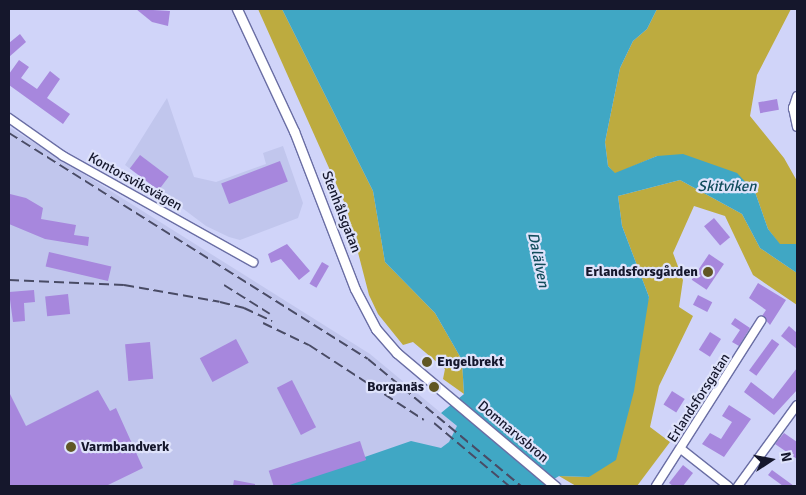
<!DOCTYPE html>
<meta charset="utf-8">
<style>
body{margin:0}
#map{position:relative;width:806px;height:495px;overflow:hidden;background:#d0d4f9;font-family:Signika,sans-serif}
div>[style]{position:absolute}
.built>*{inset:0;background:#c1c6ed}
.forest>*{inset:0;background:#bdab3f}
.water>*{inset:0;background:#40a7c4}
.building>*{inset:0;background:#a787dd;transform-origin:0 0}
.roads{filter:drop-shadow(1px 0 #6a6ea4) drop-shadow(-1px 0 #6a6ea4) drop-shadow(0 1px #6a6ea4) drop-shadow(0 -1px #6a6ea4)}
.minor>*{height:8px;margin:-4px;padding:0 4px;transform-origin:4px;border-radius:4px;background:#fff}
.tertiary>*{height:9px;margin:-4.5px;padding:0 4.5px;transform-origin:4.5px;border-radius:4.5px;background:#fff}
.rail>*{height:2px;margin-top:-1px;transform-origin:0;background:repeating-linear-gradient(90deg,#494b65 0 10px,transparent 0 15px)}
.dots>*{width:14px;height:14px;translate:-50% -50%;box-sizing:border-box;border:2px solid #dfe3fb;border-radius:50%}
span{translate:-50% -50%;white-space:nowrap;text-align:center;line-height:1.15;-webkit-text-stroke:4.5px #dfe3fb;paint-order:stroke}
.street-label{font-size:14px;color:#15172c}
.poi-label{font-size:14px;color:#15172c;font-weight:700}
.right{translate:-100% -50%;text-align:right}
.left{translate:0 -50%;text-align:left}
.water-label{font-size:15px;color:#104c5b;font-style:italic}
.frame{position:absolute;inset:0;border:10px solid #15172c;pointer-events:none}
.north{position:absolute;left:746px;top:435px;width:50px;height:50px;-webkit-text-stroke:4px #dfe3fb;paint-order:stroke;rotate:79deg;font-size:14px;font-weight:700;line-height:20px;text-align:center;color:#15172c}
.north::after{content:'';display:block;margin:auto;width:18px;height:22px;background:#15172c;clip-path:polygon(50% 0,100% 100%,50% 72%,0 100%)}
</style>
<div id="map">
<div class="built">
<div style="clip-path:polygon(167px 98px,194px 177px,216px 182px,266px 164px,263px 153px,283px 146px,303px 203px,298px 218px,240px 240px,229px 237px,206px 226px,125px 165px)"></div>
<div style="clip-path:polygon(9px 127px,370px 354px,529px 486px,9px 486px)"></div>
</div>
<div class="forest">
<div style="clip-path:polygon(258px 9px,282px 9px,373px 191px,385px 262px,435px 313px,462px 360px,464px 394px,443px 379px,445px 369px,413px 342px,403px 345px,378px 314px,369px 295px,346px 206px)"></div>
<div style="clip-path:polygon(657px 9px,791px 9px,757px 75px,750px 116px,784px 158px,797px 181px,797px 244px,780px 245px,768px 229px,755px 192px,657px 156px,615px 174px,608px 166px,605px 142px,620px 68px,633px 41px,647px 29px)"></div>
<div style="clip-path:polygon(680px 180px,742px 214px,760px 248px,797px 273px,797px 305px,753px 275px,725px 216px,694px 206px,673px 253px,683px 280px,679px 307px,693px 316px,659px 386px,650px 427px,670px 442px,637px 486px,576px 486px,559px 476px,589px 477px,649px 297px,622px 226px,618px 196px)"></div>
</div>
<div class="water">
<div style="clip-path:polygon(282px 9px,657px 9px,647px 29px,633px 41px,620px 68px,605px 142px,608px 166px,615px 173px,657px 156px,683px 154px,737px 173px,755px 192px,768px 229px,780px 244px,797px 244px,797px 273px,760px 248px,742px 214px,680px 180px,618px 196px,622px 226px,649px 297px,634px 391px,616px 460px,589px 477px,559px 476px,543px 486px,281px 486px,411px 441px,441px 448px,449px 442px,457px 426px,441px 413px,464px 394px,462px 360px,435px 313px,385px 262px,373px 191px)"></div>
</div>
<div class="building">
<div style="clip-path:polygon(136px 9px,170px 11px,168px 26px,152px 22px)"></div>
<div style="clip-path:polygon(20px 34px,26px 42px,9px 57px,9px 43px)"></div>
<div style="clip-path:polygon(19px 60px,29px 67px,21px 78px,37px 89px,50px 71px,60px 79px,47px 98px,70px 114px,63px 124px,9px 85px,9px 74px)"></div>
<div style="left:777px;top:99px;width:11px;height:19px;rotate:80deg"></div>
<div style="left:140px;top:155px;width:36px;height:17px;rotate:37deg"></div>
<div style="left:280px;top:161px;width:22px;height:63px;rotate:69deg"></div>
<div style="clip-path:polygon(10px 194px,26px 198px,43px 208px,41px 219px,76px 225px,74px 235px,89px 237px,88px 246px,45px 239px,9px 224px)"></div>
<div style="left:714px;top:218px;width:25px;height:13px;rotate:50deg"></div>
<div style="clip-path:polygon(287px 244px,310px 271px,299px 280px,281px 259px,271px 263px,268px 254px)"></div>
<div style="left:49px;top:252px;width:64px;height:15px;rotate:13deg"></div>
<div style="left:709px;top:254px;width:18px;height:31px;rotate:34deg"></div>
<div style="left:322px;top:262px;width:8px;height:25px;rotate:30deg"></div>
<div style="clip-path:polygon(758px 283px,786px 300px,770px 325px,762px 316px,766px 310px,749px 298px)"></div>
<div style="clip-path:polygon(34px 290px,35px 302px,24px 303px,25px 321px,13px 322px,9px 292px)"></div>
<div style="left:68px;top:294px;width:20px;height:23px;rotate:84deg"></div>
<div style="left:698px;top:295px;width:16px;height:11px;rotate:27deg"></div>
<div style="clip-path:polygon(735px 318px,750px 328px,739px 346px,732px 342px,740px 330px,731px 324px)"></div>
<div style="clip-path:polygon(789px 326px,797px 333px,797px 349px,781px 336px)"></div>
<div style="left:710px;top:332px;width:13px;height:21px;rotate:32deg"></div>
<div style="left:236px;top:339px;width:27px;height:41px;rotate:62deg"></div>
<div style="left:772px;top:339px;width:9px;height:39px;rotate:36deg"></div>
<div style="left:150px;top:342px;width:37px;height:25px;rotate:85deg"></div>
<div style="clip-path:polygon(797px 368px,797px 390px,774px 415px,744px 392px,751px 382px,773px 399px)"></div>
<div style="left:292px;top:380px;width:53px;height:17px;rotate:63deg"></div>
<div style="clip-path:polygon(98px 390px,110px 411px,116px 408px,143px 468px,106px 486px,9px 486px,9px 392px,26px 426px)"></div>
<div style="left:672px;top:391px;width:15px;height:16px;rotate:32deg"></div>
<div style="clip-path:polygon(729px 405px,751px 419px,724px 457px,702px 444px,710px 433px,721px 439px,732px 422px,722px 416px)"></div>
<div style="clip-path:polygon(784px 433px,797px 442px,797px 459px,775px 444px)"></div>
<div style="left:360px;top:441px;width:20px;height:96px;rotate:72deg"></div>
<div style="clip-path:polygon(683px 465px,693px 473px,683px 486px,673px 486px,669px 483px)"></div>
<div style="clip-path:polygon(772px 470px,794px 486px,783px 486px,768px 475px)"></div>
<div style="clip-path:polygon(234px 480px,255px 484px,255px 486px,233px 486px)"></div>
</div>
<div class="roads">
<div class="minor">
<div style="left:797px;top:96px;width:13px;rotate:108deg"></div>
<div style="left:793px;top:108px;width:19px;rotate:78deg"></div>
<div style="left:9px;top:118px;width:66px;rotate:35.1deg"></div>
<div style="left:63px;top:156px;width:218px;rotate:29.2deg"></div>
<div style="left:681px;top:449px;width:60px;rotate:38.2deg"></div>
<div style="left:656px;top:486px;width:196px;rotate:-57.5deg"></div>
<div style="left:738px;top:486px;width:100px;rotate:-53.9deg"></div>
</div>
<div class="tertiary">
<div style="left:237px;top:9px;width:135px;rotate:65deg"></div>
<div style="left:294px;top:131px;width:169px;rotate:68.9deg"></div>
<div style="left:355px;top:289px;width:45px;rotate:62.3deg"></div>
<div style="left:376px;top:329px;width:32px;rotate:49deg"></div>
<div style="left:397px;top:353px;width:207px;rotate:40.1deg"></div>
</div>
</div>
<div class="rail">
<div style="left:9px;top:133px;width:424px;rotate:32.2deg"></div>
<div style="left:368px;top:359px;width:199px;rotate:39.7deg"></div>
<div style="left:9px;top:280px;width:115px;rotate:2.5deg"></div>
<div style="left:124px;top:285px;width:97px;rotate:10deg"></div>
<div style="left:220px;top:302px;width:25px;rotate:14deg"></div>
<div style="left:244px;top:308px;width:31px;rotate:25deg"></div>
<div style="left:224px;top:285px;width:54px;rotate:32.2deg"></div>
<div style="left:263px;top:323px;width:51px;rotate:25.6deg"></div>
<div style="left:309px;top:345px;width:137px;rotate:33.1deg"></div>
<div style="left:434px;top:423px;width:98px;rotate:40deg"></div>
</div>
<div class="dots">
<div style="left:708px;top:272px;background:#605724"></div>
<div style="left:427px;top:362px;background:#605724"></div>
<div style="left:434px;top:387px;background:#605724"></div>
<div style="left:71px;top:447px;background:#605724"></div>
</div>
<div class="street-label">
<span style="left:135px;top:182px;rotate:29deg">Kontorsviksvägen</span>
<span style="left:341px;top:212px;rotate:69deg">Stenhålsgatan</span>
<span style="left:699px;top:398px;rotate:-57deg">Erlandsforsgatan</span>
<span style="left:513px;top:432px;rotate:40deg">Domnarvsbron</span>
</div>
<div class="poi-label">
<span class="right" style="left:698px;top:272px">Erlandsforsgården</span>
<span class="left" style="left:437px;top:362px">Engelbrekt</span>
<span class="right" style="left:424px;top:387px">Borganäs</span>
<span class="left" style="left:81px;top:447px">Varmbandverk</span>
</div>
<div class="water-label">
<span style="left:727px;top:187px">Skitviken</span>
<span style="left:538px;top:260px;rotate:78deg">Dalälven</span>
</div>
<div class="frame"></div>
<div class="north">N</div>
</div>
